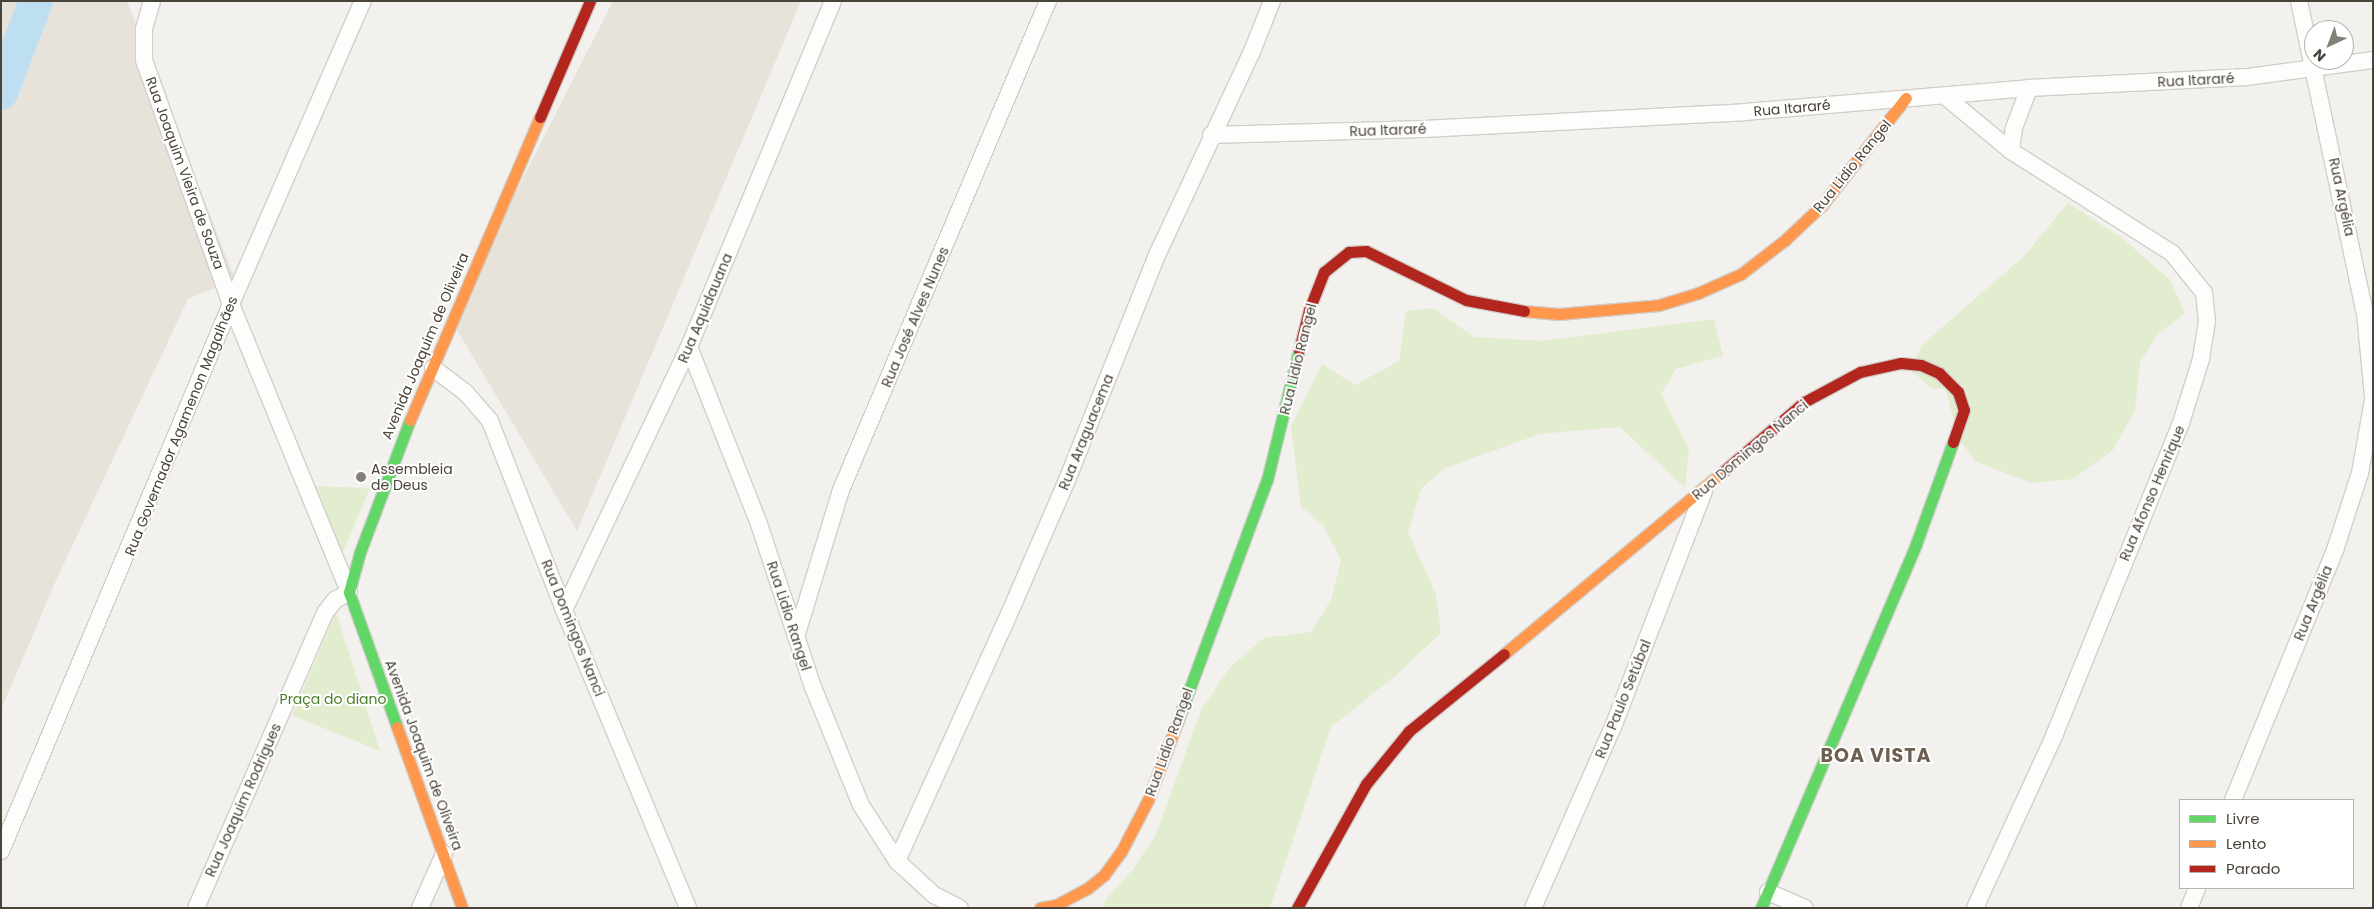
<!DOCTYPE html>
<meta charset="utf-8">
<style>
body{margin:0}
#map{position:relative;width:2374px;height:909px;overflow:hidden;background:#f3f1ee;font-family:Poppins,sans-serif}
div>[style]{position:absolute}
.residential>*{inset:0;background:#e7e3db}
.green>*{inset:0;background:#e1edce}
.river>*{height:34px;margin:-17px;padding:0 17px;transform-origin:17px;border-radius:17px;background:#bedef1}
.roads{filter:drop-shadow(1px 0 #d1cfcb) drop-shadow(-1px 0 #d1cfcb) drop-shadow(0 1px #d1cfcb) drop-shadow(0 -1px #d1cfcb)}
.street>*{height:16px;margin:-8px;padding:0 8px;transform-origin:8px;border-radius:8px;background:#fdfdfc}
.fast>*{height:11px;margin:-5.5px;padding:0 5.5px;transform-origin:5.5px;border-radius:5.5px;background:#63d668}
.slow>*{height:11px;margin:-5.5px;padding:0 5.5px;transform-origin:5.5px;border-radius:5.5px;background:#ff974d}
.jam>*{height:11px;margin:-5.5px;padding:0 5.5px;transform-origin:5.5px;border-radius:5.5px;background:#b3261e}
.dots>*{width:14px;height:14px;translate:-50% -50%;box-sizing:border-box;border:2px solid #fff;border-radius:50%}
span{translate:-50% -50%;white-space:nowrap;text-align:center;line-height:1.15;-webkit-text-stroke:4px #fff;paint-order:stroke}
.street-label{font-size:14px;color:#4a4338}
.poi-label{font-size:14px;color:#4a4338}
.left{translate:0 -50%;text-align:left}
.park-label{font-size:14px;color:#4c7e29}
.district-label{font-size:19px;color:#6d604f;font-weight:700;letter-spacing:1px}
.frame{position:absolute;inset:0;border:2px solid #4a4338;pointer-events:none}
.legend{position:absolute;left:2179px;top:799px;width:175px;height:90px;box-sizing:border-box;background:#fff;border:1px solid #b7b4af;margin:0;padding:6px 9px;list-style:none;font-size:15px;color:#4a4338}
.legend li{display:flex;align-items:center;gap:10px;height:25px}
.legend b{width:25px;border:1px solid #b7b4af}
.north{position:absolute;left:2304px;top:20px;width:50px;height:50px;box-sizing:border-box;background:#fff;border:1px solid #b7b4af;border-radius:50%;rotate:223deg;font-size:14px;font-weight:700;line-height:20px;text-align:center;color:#4a4338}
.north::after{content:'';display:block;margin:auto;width:18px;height:22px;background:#858078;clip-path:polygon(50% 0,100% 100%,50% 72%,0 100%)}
</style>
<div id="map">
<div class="residential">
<div style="clip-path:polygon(1px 1px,127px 1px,235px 279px,188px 299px,54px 585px,1px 710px)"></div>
<div style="clip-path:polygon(613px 1px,801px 1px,577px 531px,451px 320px)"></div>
</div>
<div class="green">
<div style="clip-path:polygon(2068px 203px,2122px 238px,2170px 280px,2185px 313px,2158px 334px,2140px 362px,2135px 410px,2113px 450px,2073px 479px,2032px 483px,1976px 462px,1957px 436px,1946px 389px,1933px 389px,1910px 370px,1922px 345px,2024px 256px)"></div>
<div style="clip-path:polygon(1433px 308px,1474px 337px,1542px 341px,1714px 319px,1723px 356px,1676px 369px,1661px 394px,1689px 449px,1685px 488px,1620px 427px,1540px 434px,1445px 468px,1421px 489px,1408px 532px,1436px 594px,1441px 633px,1395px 676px,1331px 727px,1270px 908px,1104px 908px,1103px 903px,1133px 869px,1156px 835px,1201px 710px,1230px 667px,1264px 638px,1311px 632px,1331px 600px,1341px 560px,1323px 525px,1301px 507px,1291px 426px,1322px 364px,1355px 385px,1399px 361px,1406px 311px)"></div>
<div style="clip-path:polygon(308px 486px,370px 488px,340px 559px)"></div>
<div style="clip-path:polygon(336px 612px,380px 751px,292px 715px)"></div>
</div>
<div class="river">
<div style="left:1px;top:93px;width:98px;rotate:-69.2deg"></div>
</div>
<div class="roads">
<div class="street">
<div style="left:152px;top:1px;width:29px;rotate:106deg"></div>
<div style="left:144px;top:29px;width:31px;rotate:90deg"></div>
<div style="left:144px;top:60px;width:259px;rotate:70.4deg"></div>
<div style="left:231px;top:304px;width:311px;rotate:67.7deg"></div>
<div style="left:349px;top:592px;width:16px;rotate:150deg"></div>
<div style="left:335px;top:600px;width:16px;rotate:128deg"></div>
<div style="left:325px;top:613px;width:322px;rotate:113.6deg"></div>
<div style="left:2299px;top:1px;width:319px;rotate:78.1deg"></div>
<div style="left:2365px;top:313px;width:83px;rotate:84.5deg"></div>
<div style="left:1946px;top:97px;width:85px;rotate:39.7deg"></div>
<div style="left:2011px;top:151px;width:191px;rotate:32.4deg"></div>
<div style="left:2172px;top:253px;width:51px;rotate:51.3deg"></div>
<div style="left:2204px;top:293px;width:28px;rotate:84deg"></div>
<div style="left:2207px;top:321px;width:38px;rotate:99deg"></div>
<div style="left:2201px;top:359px;width:67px;rotate:107.4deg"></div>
<div style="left:2181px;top:423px;width:336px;rotate:112.1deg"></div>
<div style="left:2055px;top:734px;width:192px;rotate:114.7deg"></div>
<div style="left:1211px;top:135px;width:213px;rotate:-1.6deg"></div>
<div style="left:1424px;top:129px;width:321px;rotate:-3deg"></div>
<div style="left:1745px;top:112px;width:285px;rotate:-4.8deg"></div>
<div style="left:2029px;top:88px;width:218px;rotate:-2.9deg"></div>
<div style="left:2247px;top:77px;width:127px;rotate:-7.7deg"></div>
<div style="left:2011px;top:151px;width:23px;rotate:-83deg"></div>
<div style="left:2014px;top:128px;width:43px;rotate:-69.4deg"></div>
<div style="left:689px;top:347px;width:187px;rotate:68.4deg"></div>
<div style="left:758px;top:521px;width:175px;rotate:71.7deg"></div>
<div style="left:813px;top:687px;width:127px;rotate:67.9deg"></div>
<div style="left:861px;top:805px;width:67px;rotate:57.3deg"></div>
<div style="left:897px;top:861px;width:50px;rotate:42.6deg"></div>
<div style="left:934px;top:895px;width:29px;rotate:27deg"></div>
<div style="left:433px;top:368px;width:41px;rotate:37.1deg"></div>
<div style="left:466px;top:393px;width:37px;rotate:49deg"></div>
<div style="left:490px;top:421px;width:203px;rotate:68.6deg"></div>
<div style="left:564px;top:610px;width:323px;rotate:67.4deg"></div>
<div style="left:564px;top:610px;width:291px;rotate:-64.6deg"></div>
<div style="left:689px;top:347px;width:375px;rotate:-67.4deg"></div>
<div style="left:796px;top:637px;width:154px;rotate:-73deg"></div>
<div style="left:841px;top:490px;width:531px;rotate:-67.06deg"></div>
<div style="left:2233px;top:800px;width:270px;rotate:-67.8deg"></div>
<div style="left:2335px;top:550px;width:81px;rotate:-72deg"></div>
<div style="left:2360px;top:473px;width:74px;rotate:-79.9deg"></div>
<div style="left:1px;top:851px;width:593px;rotate:-67.19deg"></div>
<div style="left:231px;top:304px;width:331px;rotate:-66.5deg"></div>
<div style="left:897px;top:861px;width:264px;rotate:-65.6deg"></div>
<div style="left:1006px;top:621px;width:154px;rotate:-66.6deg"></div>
<div style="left:1067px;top:480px;width:245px;rotate:-68.2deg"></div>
<div style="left:1158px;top:253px;width:220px;rotate:-65deg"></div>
<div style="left:1251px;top:54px;width:57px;rotate:-68.4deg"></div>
<div style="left:1768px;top:892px;width:40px;rotate:23.4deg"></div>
<div style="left:420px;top:908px;width:59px;rotate:-66deg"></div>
<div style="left:1533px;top:908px;width:198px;rotate:-66.2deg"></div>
<div style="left:1613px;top:727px;width:253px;rotate:-68.9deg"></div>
<div style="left:2189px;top:908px;width:22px;rotate:-68deg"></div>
</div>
<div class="fast">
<div style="left:1178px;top:720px;width:256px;rotate:-69.7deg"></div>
<div style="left:1267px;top:480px;width:134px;rotate:-76.2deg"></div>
<div style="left:397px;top:727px;width:143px;rotate:-109.6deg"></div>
<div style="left:349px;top:592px;width:41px;rotate:-74.6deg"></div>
<div style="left:360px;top:552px;width:141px;rotate:-69.3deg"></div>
<div style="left:1761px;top:908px;width:396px;rotate:-66.9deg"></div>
<div style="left:1916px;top:544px;width:109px;rotate:-70.1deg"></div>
</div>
<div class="slow">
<div style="left:1524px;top:311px;width:35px;rotate:5deg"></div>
<div style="left:1559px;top:314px;width:100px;rotate:-5.1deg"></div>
<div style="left:1659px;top:305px;width:41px;rotate:-17.1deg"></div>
<div style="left:1698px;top:293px;width:47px;rotate:-23.8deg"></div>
<div style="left:1741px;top:274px;width:56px;rotate:-37.7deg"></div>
<div style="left:1785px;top:240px;width:51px;rotate:-43.4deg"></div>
<div style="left:1822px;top:205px;width:136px;rotate:-51.9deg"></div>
<div style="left:410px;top:420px;width:330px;rotate:-66.8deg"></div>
<div style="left:1504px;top:654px;width:288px;rotate:-39.8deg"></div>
<div style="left:397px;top:727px;width:192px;rotate:70.2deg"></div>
<div style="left:1040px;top:908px;width:16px;rotate:-11deg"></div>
<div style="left:1056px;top:905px;width:36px;rotate:-28deg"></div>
<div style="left:1088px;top:888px;width:21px;rotate:-39deg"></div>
<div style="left:1104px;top:875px;width:29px;rotate:-54deg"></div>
<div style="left:1121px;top:852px;width:59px;rotate:-62.6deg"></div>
<div style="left:1148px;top:800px;width:85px;rotate:-69.4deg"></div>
</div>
<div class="jam">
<div style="left:540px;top:117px;width:126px;rotate:-66.7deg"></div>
<div style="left:1299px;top:350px;width:41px;rotate:-76deg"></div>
<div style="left:1309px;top:310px;width:41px;rotate:-68.5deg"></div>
<div style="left:1324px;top:272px;width:32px;rotate:-39deg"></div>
<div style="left:1349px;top:252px;width:17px;rotate:-3deg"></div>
<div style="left:1366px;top:251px;width:111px;rotate:26.1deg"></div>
<div style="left:1466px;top:300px;width:59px;rotate:10.7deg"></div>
<div style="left:1725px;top:470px;width:104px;rotate:-40.7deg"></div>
<div style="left:1804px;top:402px;width:64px;rotate:-28.2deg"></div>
<div style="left:1860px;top:372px;width:42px;rotate:-12.4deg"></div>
<div style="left:1901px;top:363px;width:20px;rotate:6deg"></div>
<div style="left:1921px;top:365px;width:20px;rotate:24deg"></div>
<div style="left:1939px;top:373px;width:27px;rotate:45deg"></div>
<div style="left:1958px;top:392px;width:19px;rotate:72deg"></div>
<div style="left:1964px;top:410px;width:34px;rotate:109deg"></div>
<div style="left:1297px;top:908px;width:142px;rotate:-60.9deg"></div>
<div style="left:1366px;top:784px;width:68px;rotate:-50.9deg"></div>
<div style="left:1409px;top:731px;width:122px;rotate:-39deg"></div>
</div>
</div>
<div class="dots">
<div style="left:361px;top:477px;background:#858078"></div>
</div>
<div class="street-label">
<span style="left:2196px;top:80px;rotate:-3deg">Rua Itararé</span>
<span style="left:1792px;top:108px;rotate:-5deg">Rua Itararé</span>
<span style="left:1388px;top:130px;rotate:-2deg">Rua Itararé</span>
<span style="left:1852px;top:166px;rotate:-51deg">Rua Lidio Rangel</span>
<span style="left:185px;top:173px;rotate:70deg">Rua Joaquim Vieira de Souza</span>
<span style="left:2342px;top:197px;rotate:78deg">Rua Argélia</span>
<span style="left:705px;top:308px;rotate:-67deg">Rua Aquidauana</span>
<span style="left:915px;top:317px;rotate:-67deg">Rua José Alves Nunes</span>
<span style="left:425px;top:346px;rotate:-67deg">Avenida Joaquim de Oliveira</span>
<span style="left:1298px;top:359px;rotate:-76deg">Rua Lidio Rangel</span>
<span style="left:181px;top:426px;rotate:-68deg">Rua Governador Agamenon Magalhães</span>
<span style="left:1086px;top:432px;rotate:-68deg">Rua Araguacema</span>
<span style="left:1750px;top:450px;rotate:-40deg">Rua Domingos Nanci</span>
<span style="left:2152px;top:493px;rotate:-67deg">Rua Afonso Henrique</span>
<span style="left:2313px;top:603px;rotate:-68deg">Rua Argélia</span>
<span style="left:789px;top:616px;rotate:72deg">Rua Lidio Rangel</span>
<span style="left:573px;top:628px;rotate:68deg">Rua Domingos Nanci</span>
<span style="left:1623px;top:699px;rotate:-68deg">Rua Paulo Setúbal</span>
<span style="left:1169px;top:742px;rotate:-70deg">Rua Lidio Rangel</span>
<span style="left:424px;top:755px;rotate:70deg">Avenida Joaquim de Oliveira</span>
<span style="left:243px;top:800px;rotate:-66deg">Rua Joaquim Rodrigues</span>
</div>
<div class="poi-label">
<span class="left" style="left:371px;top:477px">Assembleia<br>de Deus</span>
</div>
<div class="park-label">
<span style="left:333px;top:699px">Praça do diano</span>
</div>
<div class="district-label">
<span style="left:1876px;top:756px">BOA VISTA</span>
</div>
<div class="frame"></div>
<ul class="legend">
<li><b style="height:6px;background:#63d668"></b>Livre</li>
<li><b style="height:6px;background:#ff974d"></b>Lento</li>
<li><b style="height:6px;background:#b3261e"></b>Parado</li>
</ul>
<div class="north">N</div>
</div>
